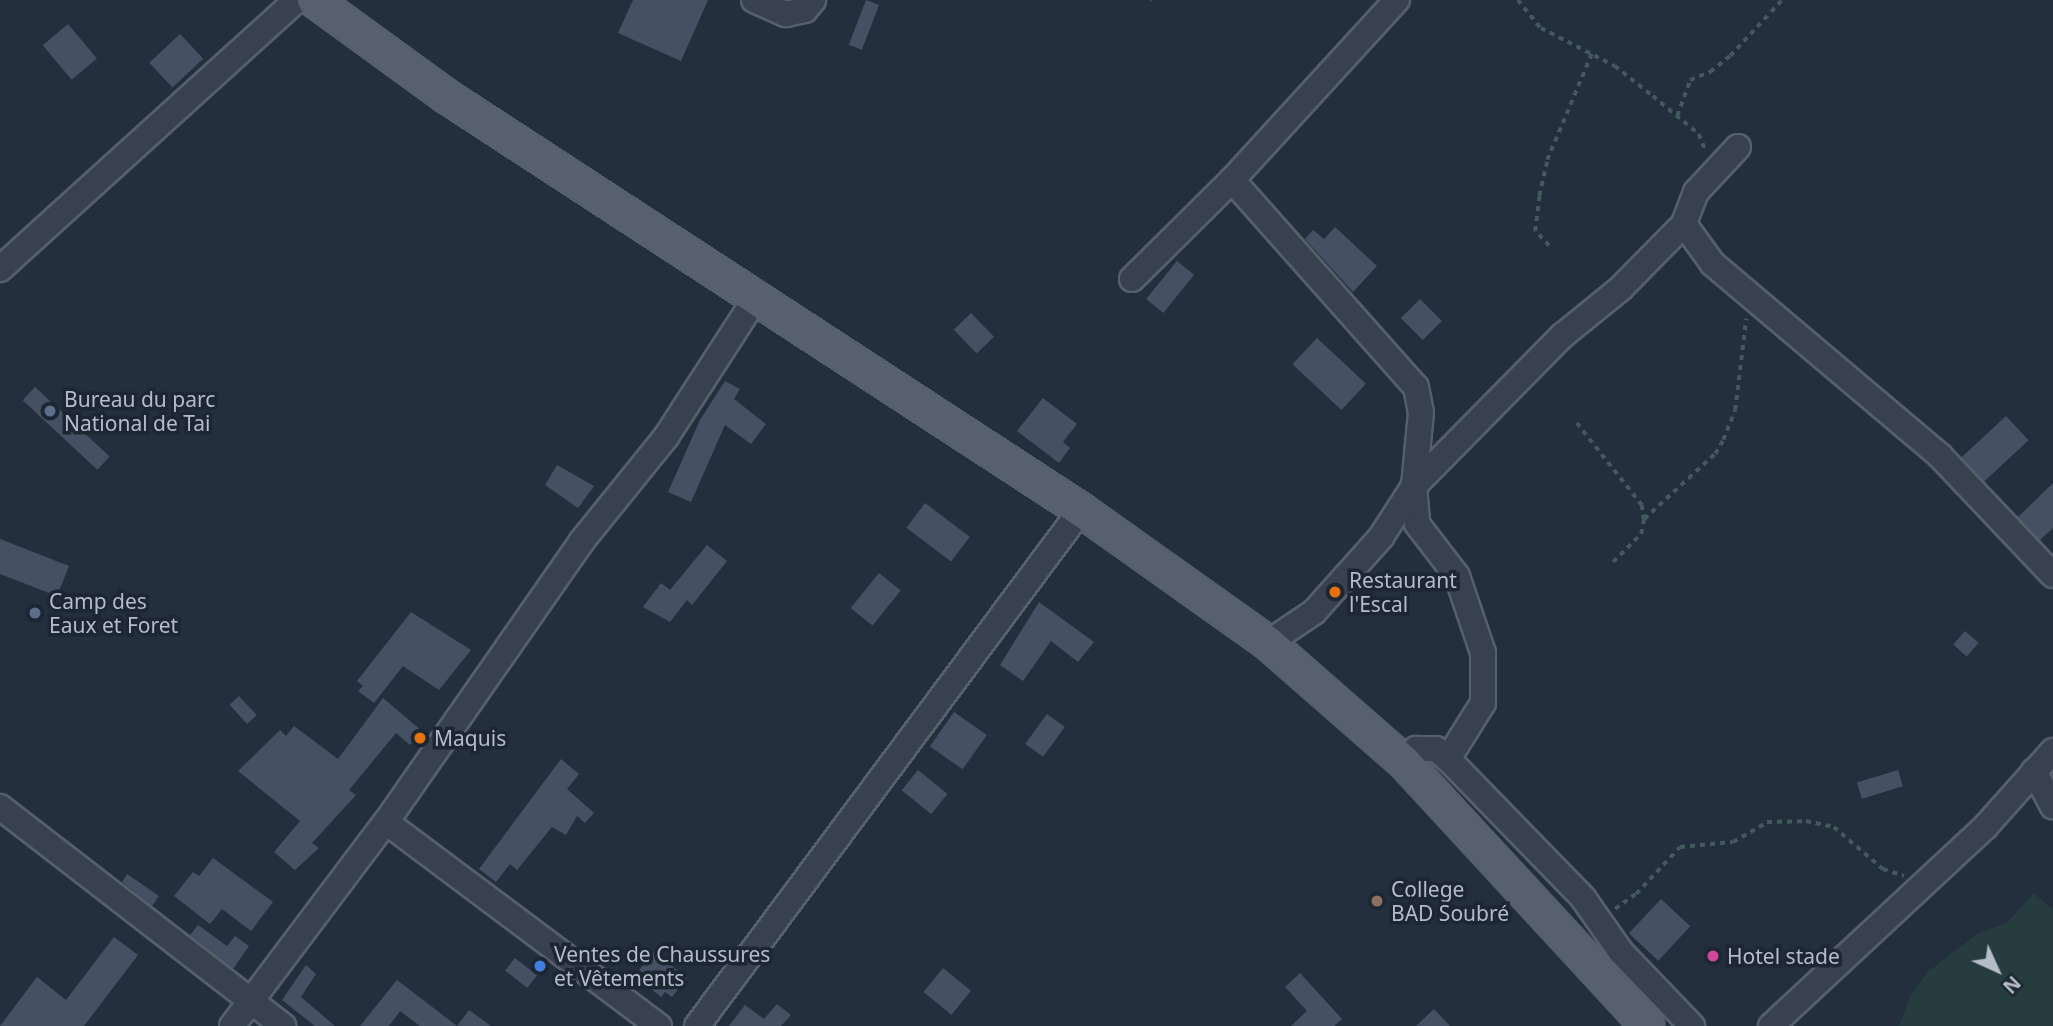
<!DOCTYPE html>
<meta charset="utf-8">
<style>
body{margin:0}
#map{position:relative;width:2053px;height:1026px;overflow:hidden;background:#242f3e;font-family:"Noto Sans",sans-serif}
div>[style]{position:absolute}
.green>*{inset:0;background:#263c3f}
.building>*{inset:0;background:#455162;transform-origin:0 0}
.path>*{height:3.5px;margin-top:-1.75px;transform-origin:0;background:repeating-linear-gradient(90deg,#44595c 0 5px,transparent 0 10px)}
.roads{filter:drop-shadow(2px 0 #565f6c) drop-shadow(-2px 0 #565f6c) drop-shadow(0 2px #565f6c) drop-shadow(0 -2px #565f6c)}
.minor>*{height:24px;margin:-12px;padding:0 12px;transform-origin:12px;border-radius:12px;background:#38414e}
.major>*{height:32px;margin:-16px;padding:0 16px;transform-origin:16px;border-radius:16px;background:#56606e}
.dots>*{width:19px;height:19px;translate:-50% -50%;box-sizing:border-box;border:4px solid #1d2633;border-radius:50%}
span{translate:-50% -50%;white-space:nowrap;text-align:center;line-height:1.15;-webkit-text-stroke:7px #1d2633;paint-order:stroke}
.poi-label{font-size:21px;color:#b4bcc9}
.left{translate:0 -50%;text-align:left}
.north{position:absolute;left:1962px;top:935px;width:70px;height:70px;-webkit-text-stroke:5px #1d2633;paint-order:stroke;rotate:135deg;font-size:19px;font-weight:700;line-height:28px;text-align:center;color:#b4bcc9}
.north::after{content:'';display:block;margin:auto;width:24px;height:32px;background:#b4bcc9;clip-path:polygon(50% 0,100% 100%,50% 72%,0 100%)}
</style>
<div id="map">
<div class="green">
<div style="clip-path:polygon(2034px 893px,2053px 910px,2053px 1026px,1899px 1026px,1910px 997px,1928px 972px,1977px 934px,2007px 923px)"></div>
</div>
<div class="building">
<div style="clip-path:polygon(633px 0,708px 0,681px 61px,618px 33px)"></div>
<div style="left:866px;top:0;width:14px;height:48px;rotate:21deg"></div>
<div style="left:68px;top:24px;width:45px;height:33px;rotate:50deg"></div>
<div style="left:180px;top:34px;width:34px;height:42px;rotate:47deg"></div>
<div style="clip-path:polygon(1335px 227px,1377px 266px,1353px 292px,1305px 239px,1313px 230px,1324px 239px)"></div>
<div style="left:1177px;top:261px;width:22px;height:49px;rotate:39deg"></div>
<div style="left:1420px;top:299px;width:31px;height:27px;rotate:45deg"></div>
<div style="left:971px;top:313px;width:33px;height:24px;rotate:46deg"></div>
<div style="left:1317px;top:338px;width:67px;height:36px;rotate:43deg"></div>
<div style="clip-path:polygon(725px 381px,740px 389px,734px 399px,766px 424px,751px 444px,725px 425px,691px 502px,668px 492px,700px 420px)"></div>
<div style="left:35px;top:387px;width:102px;height:18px;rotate:43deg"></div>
<div style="clip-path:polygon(1043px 398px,1077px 424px,1063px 442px,1070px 448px,1059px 463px,1017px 431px)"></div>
<div style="left:2006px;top:416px;width:33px;height:61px;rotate:47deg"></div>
<div style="clip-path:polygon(557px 465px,594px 486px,578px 508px,545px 485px)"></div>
<div style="clip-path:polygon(2053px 483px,2053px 528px,2040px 540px,2018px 517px)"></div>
<div style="left:925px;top:503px;width:56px;height:31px;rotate:37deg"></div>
<div style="clip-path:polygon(0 539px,69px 566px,57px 596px,0 574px)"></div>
<div style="clip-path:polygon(707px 545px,727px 561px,692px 605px,687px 600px,670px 622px,643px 607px,661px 583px,670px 590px)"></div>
<div style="left:879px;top:573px;width:28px;height:45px;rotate:39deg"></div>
<div style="clip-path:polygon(1039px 602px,1094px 642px,1078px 662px,1051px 641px,1023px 681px,1000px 665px)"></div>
<div style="clip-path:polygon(411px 612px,471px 650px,439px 690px,403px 666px,374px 703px,358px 691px,363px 686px,357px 681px)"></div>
<div style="left:1965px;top:631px;width:18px;height:18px;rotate:41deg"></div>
<div style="left:239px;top:696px;width:26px;height:13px;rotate:47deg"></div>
<div style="clip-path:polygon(383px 698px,422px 731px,410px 745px,396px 733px,349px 790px,356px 795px,312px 843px,319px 848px,295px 870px,274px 852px,300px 821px,238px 771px,280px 730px,286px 736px,294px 726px,338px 759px)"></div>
<div style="left:954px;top:712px;width:40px;height:42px;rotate:35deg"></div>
<div style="left:1047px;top:714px;width:22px;height:37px;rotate:36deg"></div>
<div style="clip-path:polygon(561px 759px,579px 774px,567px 789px,594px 813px,585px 823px,577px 816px,566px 835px,552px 827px,517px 870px,510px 864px,496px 882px,479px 869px)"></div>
<div style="left:918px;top:770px;width:38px;height:26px;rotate:39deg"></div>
<div style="left:1898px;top:770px;width:17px;height:43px;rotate:73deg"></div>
<div style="clip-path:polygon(213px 858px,273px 902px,251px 931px,222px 909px,210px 924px,174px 896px,193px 872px,199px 876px)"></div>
<div style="clip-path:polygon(127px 874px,159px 896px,152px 906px,122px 882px)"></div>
<div style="left:1661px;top:899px;width:40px;height:47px;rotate:43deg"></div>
<div style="clip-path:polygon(198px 925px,227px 946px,235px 936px,249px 946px,233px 969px,190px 935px)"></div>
<div style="clip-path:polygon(114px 937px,138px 955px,84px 1026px,0 1026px,37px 977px,66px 1000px)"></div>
<div style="clip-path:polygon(654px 952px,687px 978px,672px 997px,665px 992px,661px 997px,645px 984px,650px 978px,639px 970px)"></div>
<div style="left:515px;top:958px;width:28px;height:16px;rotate:38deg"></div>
<div style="clip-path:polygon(306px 965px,316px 974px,301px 997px,335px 1026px,315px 1026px,282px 1000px)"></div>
<div style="left:943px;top:968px;width:36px;height:31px;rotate:39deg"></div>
<div style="clip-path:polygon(1300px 973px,1342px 1019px,1334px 1026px,1291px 1026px,1307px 1011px,1285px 987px)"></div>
<div style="clip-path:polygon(397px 980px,457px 1026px,420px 1026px,400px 1011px,389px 1026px,360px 1026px)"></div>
<div style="clip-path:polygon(777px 1004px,791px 1015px,781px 1026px,729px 1026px,745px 1005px,764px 1019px)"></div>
<div style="clip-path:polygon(1434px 1009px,1450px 1026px,1416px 1026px)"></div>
<div style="clip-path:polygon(469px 1010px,491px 1026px,457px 1026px)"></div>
</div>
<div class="path">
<div style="left:1151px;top:0;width:1px;rotate:45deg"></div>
<div style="left:1518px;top:0;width:36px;rotate:51deg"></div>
<div style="left:1541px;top:28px;width:83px;rotate:27.2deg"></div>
<div style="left:1615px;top:66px;width:48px;rotate:38.3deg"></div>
<div style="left:1653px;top:96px;width:60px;rotate:39.6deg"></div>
<div style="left:1699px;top:134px;width:19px;rotate:69deg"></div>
<div style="left:1677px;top:116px;width:38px;rotate:-70deg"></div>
<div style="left:1690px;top:80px;width:22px;rotate:-22deg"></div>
<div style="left:1710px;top:72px;width:26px;rotate:-39deg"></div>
<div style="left:1730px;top:56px;width:76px;rotate:-47.1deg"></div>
<div style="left:1549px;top:246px;width:21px;rotate:-133deg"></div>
<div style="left:1535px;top:231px;width:35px;rotate:-83deg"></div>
<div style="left:1539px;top:196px;width:37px;rotate:-77deg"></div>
<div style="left:1547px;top:160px;width:116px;rotate:-67.2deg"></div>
<div style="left:1577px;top:423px;width:105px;rotate:51.6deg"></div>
<div style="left:1642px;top:505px;width:14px;rotate:82deg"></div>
<div style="left:1613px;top:562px;width:40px;rotate:-45deg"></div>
<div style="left:1641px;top:534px;width:15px;rotate:-79deg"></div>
<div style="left:1644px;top:519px;width:96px;rotate:-42.5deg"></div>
<div style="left:1715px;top:454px;width:16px;rotate:-60deg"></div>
<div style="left:1723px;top:440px;width:32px;rotate:-68deg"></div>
<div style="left:1735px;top:410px;width:92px;rotate:-83.1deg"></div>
<div style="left:1615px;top:909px;width:26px;rotate:-36deg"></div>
<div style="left:1636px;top:894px;width:64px;rotate:-46.9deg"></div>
<div style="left:1680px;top:847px;width:53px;rotate:-5.4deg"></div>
<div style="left:1733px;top:842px;width:39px;rotate:-30deg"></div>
<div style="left:1767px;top:822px;width:39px;rotate:-1deg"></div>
<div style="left:1806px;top:821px;width:29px;rotate:12deg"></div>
<div style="left:1834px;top:827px;width:65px;rotate:40.6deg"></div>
<div style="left:1883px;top:869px;width:22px;rotate:18deg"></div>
</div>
<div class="roads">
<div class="minor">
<div style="left:754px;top:0;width:35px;rotate:24deg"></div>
<div style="left:786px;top:14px;width:19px;rotate:-12deg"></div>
<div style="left:805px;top:10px;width:13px;rotate:-51deg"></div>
<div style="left:1738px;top:147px;width:62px;rotate:133deg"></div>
<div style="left:1696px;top:192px;width:34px;rotate:111deg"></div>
<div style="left:1684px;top:224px;width:49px;rotate:54.1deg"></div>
<div style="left:1713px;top:264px;width:297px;rotate:40.2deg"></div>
<div style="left:1940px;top:456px;width:164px;rotate:46.5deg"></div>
<div style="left:1232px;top:180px;width:277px;rotate:48.4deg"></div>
<div style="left:1416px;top:387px;width:25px;rotate:79deg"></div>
<div style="left:1421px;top:412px;width:74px;rotate:95.4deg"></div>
<div style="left:1414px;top:486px;width:38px;rotate:85deg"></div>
<div style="left:1417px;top:524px;width:66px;rotate:52.4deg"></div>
<div style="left:1457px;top:576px;width:81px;rotate:71.3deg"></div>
<div style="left:1483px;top:653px;width:50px;rotate:90deg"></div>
<div style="left:1483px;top:703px;width:66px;rotate:122deg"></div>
<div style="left:0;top:269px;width:401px;rotate:-42.2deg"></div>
<div style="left:1132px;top:279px;width:141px;rotate:-44.7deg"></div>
<div style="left:1232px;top:180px;width:244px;rotate:-47.5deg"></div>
<div style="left:1268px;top:643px;width:55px;rotate:-34deg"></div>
<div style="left:1314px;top:612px;width:101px;rotate:-48.2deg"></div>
<div style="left:1381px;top:537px;width:61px;rotate:-57.1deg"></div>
<div style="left:1414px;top:486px;width:211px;rotate:-45.4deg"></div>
<div style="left:1562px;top:336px;width:76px;rotate:-39.1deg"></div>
<div style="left:1621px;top:288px;width:90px;rotate:-45.5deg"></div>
<div style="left:1404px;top:762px;width:18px;rotate:-47deg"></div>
<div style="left:1416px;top:749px;width:20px"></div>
<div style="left:1436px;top:749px;width:16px;rotate:40deg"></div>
<div style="left:1448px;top:759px;width:194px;rotate:45.8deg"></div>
<div style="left:1583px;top:898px;width:66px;rotate:54.9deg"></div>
<div style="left:1621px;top:952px;width:103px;rotate:46.2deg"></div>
<div style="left:2034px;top:771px;width:40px;rotate:62deg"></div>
<div style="left:0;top:807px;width:358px;rotate:37.7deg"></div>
<div style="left:386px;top:822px;width:341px;rotate:36.8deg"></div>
<div style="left:232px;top:1026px;width:256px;rotate:-53deg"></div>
<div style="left:386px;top:822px;width:343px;rotate:-55.1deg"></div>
<div style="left:582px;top:541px;width:134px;rotate:-51.1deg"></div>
<div style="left:666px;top:437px;width:166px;rotate:-57.1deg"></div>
<div style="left:697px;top:1026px;width:643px;rotate:-53.34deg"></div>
<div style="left:1771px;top:1026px;width:292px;rotate:-42.9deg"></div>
<div style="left:1985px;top:827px;width:102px;rotate:-48.2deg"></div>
</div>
<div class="major">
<div style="left:314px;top:0;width:163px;rotate:36deg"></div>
<div style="left:446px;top:96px;width:758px;rotate:33.1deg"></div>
<div style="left:1081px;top:510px;width:229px;rotate:35.4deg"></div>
<div style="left:1268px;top:643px;width:181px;rotate:41.2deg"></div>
<div style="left:1404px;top:762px;width:359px;rotate:47.3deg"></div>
</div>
</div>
<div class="dots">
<div style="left:50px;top:411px;background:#5c6f8a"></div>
<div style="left:1335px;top:592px;background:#e8710a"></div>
<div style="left:35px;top:613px;background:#5c6f8a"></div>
<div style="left:420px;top:738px;background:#e8710a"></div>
<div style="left:1377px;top:901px;background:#8d6e63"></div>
<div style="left:1713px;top:956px;background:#d1479c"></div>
<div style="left:540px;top:966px;background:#3f7fe0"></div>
</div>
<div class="poi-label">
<span class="left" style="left:64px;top:411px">Bureau du parc<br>National de Tai</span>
<span class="left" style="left:1349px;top:592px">Restaurant<br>l'Escal</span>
<span class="left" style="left:49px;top:613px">Camp des<br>Eaux et Foret</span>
<span class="left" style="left:434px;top:738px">Maquis</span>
<span class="left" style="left:1391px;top:901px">College<br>BAD Soubré</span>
<span class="left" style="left:554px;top:966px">Ventes de Chaussures<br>et Vêtements</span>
<span class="left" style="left:1727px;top:956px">Hotel stade</span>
</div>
<div class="north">N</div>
</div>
